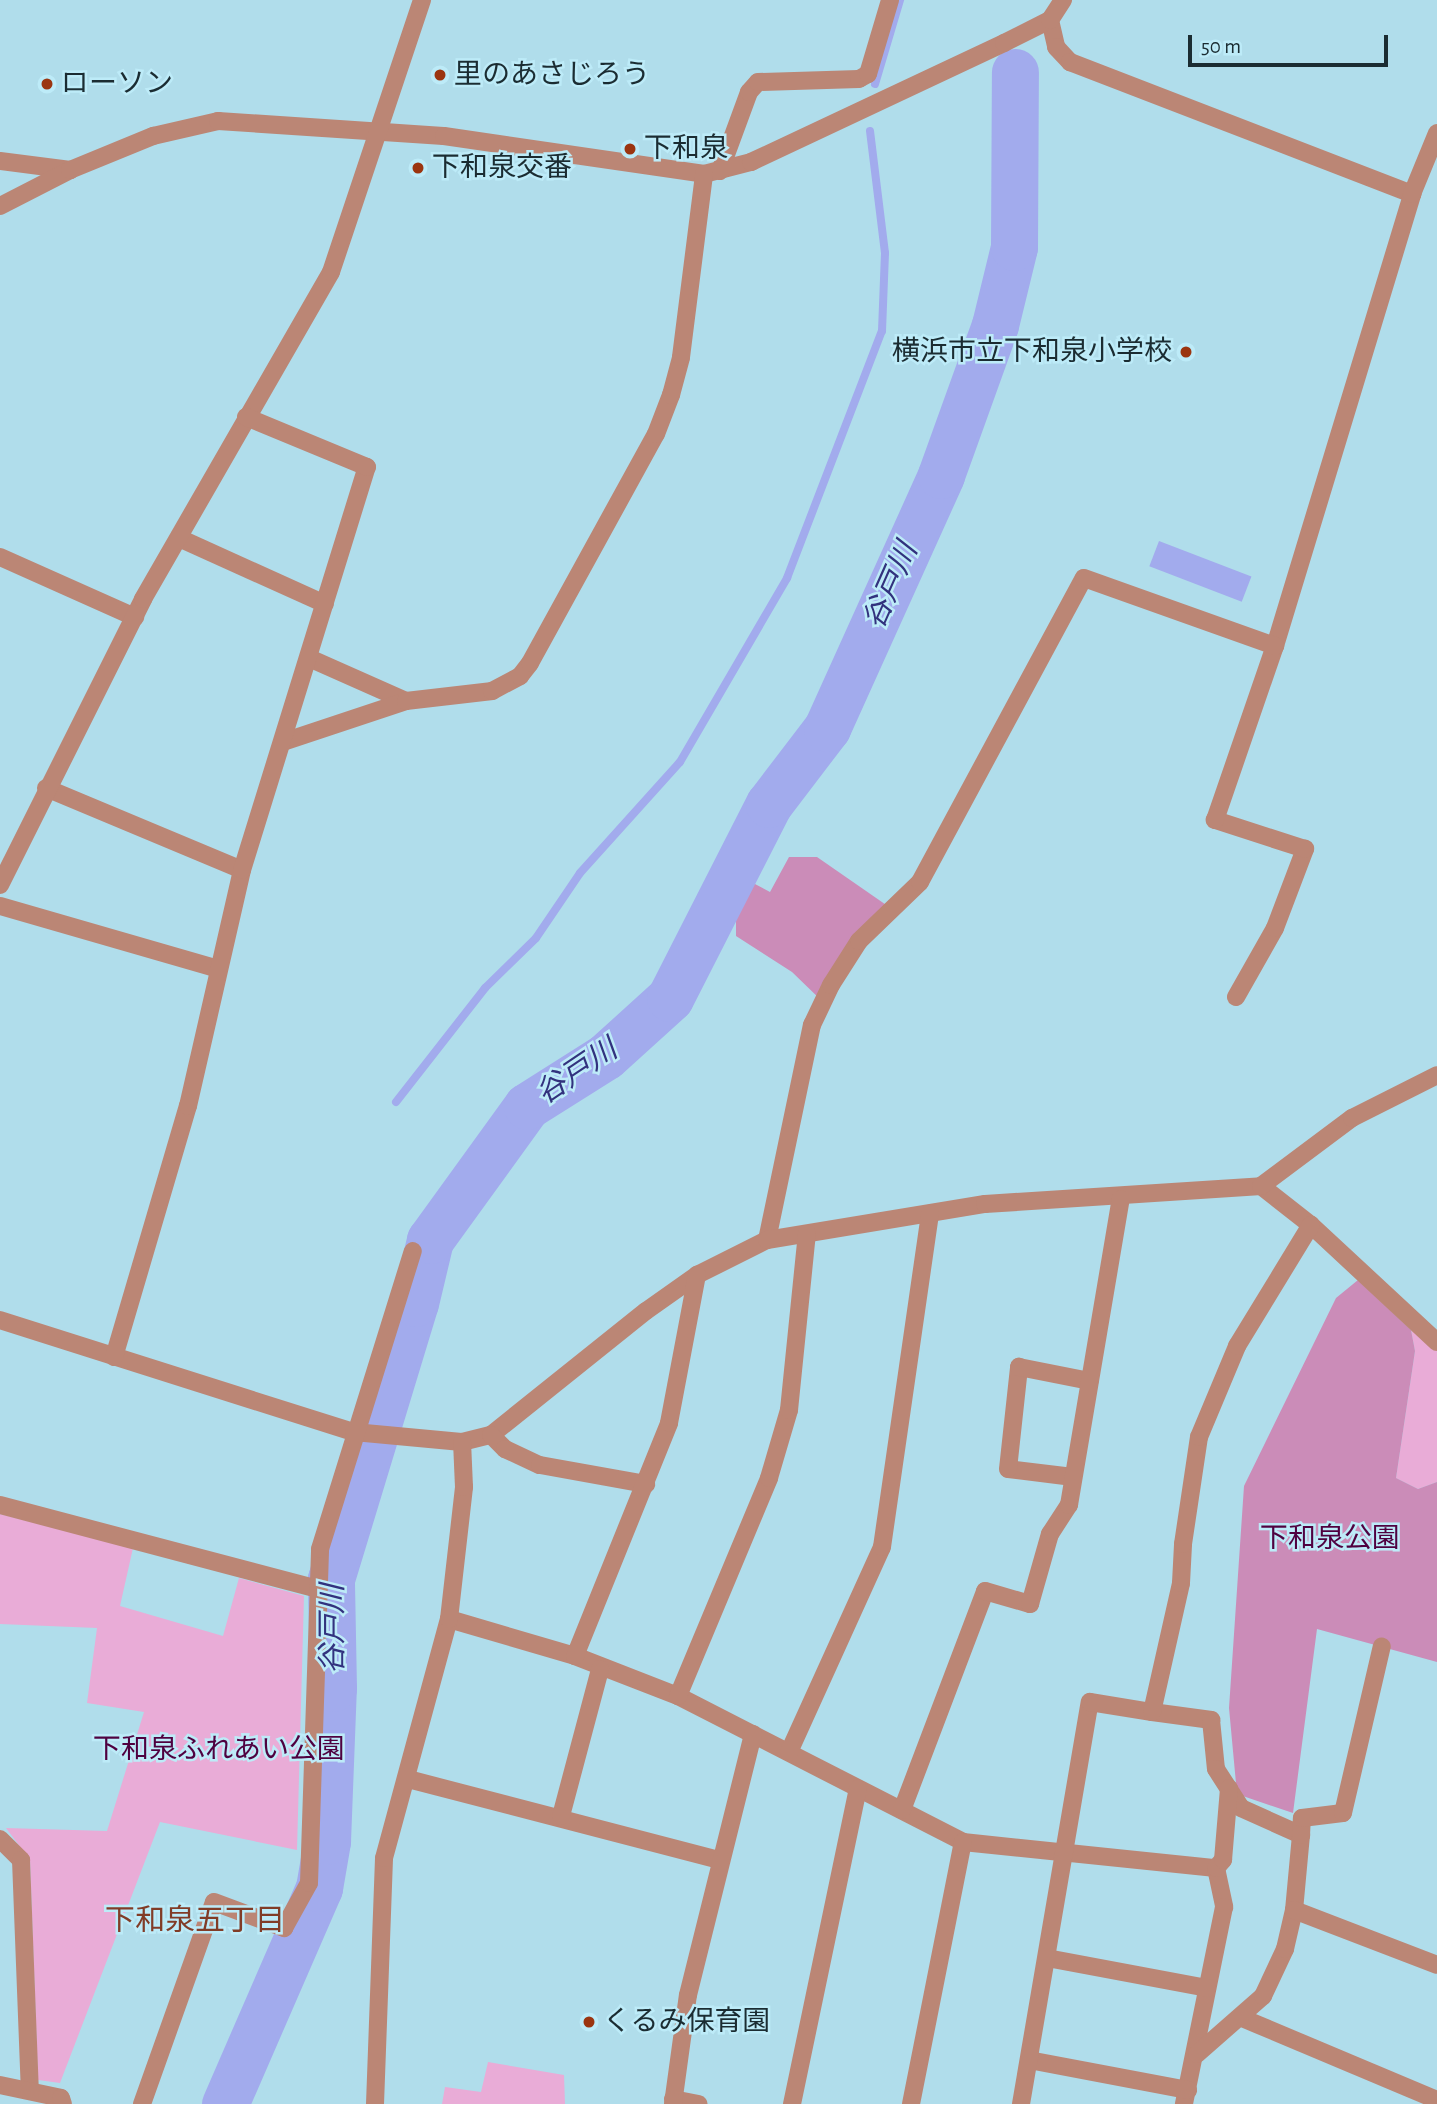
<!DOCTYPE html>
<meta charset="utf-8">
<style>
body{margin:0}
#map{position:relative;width:1437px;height:2104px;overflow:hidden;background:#b0ddeb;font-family:"Alegreya Sans","Noto Sans JP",sans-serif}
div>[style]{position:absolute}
.green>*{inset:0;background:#e9acd7}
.forest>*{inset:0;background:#cb8cb8}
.water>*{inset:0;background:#a2abed;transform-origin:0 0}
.stream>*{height:8px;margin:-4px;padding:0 4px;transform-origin:4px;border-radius:4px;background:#a2abed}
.river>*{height:47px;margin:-23.5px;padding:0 23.5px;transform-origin:23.5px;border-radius:23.5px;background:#a2abed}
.minor>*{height:18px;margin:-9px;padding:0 9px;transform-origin:9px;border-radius:9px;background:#bb8675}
.dots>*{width:19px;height:19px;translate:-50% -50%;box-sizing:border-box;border:4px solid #bdebf8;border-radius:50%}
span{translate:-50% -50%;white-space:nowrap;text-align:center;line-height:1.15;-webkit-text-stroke:5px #bdebf8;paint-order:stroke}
.poi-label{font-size:28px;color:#1b2c32}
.left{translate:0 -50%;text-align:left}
.right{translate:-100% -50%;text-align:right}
.park-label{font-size:28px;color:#4f0140}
.water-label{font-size:30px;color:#32327e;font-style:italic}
.neighbourhood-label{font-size:30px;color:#813c27}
.scale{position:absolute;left:1188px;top:35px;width:200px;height:32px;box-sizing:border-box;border:4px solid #1b2c32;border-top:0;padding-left:9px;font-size:21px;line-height:24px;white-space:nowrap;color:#1b2c32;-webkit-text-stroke:5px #bdebf8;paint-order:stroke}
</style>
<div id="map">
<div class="green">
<div style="clip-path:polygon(1411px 1330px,1437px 1348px,1437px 1482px,1418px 1489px,1396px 1478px,1415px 1351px)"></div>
<div style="clip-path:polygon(0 1514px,133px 1548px,120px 1606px,223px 1636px,239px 1578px,304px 1596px,297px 1850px,160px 1822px,60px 2083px,38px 2080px,30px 1860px,6px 1828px,107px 1831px,144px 1712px,87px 1703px,97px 1628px,0 1624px)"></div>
<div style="clip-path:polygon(488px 2062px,564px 2075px,565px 2104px,442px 2104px,445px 2087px,481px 2092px)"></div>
</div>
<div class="forest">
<div style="clip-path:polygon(789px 857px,817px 857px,892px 909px,823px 1002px,792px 972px,736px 936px,736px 903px,728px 885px,734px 873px,770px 892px)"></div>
<div style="clip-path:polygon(1358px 1280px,1411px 1330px,1415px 1351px,1396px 1478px,1418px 1489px,1437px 1482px,1437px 1662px,1317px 1629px,1293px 1813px,1237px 1794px,1229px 1708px,1244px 1486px,1336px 1298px)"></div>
</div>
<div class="water">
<div style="left:1159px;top:541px;width:99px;height:27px;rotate:21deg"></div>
</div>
<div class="stream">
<div style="left:875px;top:84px;width:88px;rotate:-73.4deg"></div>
<div style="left:396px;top:1102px;width:145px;rotate:-52deg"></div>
<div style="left:485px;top:988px;width:71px;rotate:-44.4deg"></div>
<div style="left:536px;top:938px;width:78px;rotate:-55.9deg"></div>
<div style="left:580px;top:873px;width:149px;rotate:-48deg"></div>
<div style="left:680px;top:762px;width:213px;rotate:-59.8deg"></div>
<div style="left:787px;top:578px;width:265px;rotate:-69deg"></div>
<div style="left:882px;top:331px;width:78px;rotate:-87.8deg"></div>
<div style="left:885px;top:253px;width:123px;rotate:-97deg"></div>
</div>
<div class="river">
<div style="left:225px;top:2104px;width:236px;rotate:-66.5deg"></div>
<div style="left:319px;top:1888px;width:48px;rotate:-80.3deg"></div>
<div style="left:327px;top:1841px;width:153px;rotate:-87.8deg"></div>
<div style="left:333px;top:1688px;width:109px;rotate:-91.1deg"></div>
<div style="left:331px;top:1579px;width:288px;rotate:-73.1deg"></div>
<div style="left:415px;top:1303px;width:65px;rotate:-76.6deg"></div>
<div style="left:430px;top:1240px;width:165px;rotate:-54.1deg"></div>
<div style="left:527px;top:1106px;width:93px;rotate:-32.3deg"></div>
<div style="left:606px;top:1056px;width:86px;rotate:-42.2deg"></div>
<div style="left:670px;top:998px;width:218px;rotate:-63deg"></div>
<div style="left:769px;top:804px;width:96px;rotate:-52.7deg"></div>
<div style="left:827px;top:728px;width:277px;rotate:-65.7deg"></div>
<div style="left:941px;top:475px;width:159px;rotate:-70.2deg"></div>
<div style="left:995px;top:325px;width:80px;rotate:-76.3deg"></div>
<div style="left:1014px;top:247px;width:175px;rotate:-89.7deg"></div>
</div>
<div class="minor">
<div style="left:1050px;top:20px;width:28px;rotate:77deg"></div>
<div style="left:1056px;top:47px;width:21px;rotate:47deg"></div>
<div style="left:1070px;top:62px;width:367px;rotate:21.1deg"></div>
<div style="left:0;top:161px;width:71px;rotate:7.3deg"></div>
<div style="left:720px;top:171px;width:84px;rotate:-69.8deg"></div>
<div style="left:749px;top:92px;width:13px;rotate:-48deg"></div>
<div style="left:758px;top:82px;width:101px;rotate:-1.7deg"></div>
<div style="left:859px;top:79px;width:10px;rotate:-29deg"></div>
<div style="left:868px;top:74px;width:77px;rotate:-73.4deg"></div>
<div style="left:0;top:206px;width:79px;rotate:-27.2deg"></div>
<div style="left:70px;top:170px;width:90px;rotate:-22.3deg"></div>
<div style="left:153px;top:136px;width:67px;rotate:-13deg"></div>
<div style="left:218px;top:121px;width:226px;rotate:3.8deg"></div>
<div style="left:444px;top:136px;width:263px;rotate:8.3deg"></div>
<div style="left:704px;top:174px;width:49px;rotate:-14.3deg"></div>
<div style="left:751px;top:162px;width:280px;rotate:-25.2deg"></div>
<div style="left:1004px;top:43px;width:51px;rotate:-26.6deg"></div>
<div style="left:1050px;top:20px;width:24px;rotate:-57deg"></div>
<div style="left:179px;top:538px;width:160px;rotate:24.3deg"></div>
<div style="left:0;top:557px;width:148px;rotate:24deg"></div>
<div style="left:309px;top:658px;width:106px;rotate:23.9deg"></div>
<div style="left:286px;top:741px;width:126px;rotate:-18.4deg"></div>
<div style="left:406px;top:701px;width:87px;rotate:-6.6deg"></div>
<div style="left:492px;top:691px;width:32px;rotate:-28deg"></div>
<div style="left:520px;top:676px;width:16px;rotate:-52deg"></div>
<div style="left:530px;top:663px;width:261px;rotate:-61.2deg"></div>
<div style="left:656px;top:434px;width:42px;rotate:-69deg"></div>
<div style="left:671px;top:395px;width:39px;rotate:-75deg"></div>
<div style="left:681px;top:357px;width:184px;rotate:-82.8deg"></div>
<div style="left:46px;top:788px;width:212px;rotate:22.7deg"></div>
<div style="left:0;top:885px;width:320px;rotate:-63.4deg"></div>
<div style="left:143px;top:599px;width:377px;rotate:-60.1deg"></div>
<div style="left:331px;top:272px;width:287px;rotate:-71.5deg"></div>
<div style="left:0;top:906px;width:227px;rotate:16.1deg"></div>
<div style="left:1236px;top:997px;width:79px;rotate:-60.5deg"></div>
<div style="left:1275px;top:928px;width:85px;rotate:-69.2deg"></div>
<div style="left:1305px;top:849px;width:95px;rotate:-162.1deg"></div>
<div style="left:1215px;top:820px;width:184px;rotate:-71deg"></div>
<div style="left:1275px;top:646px;width:472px;rotate:-73.1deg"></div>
<div style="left:1412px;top:194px;width:66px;rotate:-67.7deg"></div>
<div style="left:1261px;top:1186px;width:63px;rotate:38deg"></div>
<div style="left:1311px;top:1225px;width:172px;rotate:42.9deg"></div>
<div style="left:767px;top:1240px;width:220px;rotate:-78.2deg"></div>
<div style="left:812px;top:1025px;width:44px;rotate:-64.6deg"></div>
<div style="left:831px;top:985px;width:52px;rotate:-57.5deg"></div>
<div style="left:859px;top:941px;width:85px;rotate:-44deg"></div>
<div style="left:920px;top:882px;width:345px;rotate:-61.7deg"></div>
<div style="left:1084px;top:578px;width:203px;rotate:19.6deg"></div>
<div style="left:0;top:1320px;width:371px;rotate:17.6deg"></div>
<div style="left:354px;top:1432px;width:108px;rotate:5.3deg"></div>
<div style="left:462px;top:1442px;width:30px;rotate:-14deg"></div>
<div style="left:491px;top:1435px;width:198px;rotate:-38.7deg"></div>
<div style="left:646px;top:1311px;width:62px;rotate:-35.2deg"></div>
<div style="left:697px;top:1275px;width:78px;rotate:-26.6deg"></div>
<div style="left:767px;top:1240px;width:221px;rotate:-9.4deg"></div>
<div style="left:985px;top:1204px;width:277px;rotate:-3.7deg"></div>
<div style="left:1261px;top:1186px;width:114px;rotate:-36.8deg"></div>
<div style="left:1352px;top:1118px;width:95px;rotate:-26.8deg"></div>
<div style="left:114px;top:1357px;width:262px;rotate:-73.6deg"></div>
<div style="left:188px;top:1106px;width:242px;rotate:-77.1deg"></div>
<div style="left:242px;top:870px;width:422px;rotate:-72.8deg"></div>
<div style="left:367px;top:467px;width:131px;rotate:-157.5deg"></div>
<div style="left:491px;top:1435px;width:20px;rotate:45deg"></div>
<div style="left:505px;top:1449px;width:38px;rotate:25deg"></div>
<div style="left:540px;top:1465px;width:108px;rotate:10.2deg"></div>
<div style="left:1073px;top:1477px;width:65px;rotate:-173deg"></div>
<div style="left:1008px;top:1469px;width:103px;rotate:-83.8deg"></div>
<div style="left:1019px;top:1367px;width:72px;rotate:11.2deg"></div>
<div style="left:0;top:1505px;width:328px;rotate:14.8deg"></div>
<div style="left:449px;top:1619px;width:131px;rotate:16.4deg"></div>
<div style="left:575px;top:1656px;width:110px;rotate:21.2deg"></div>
<div style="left:678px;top:1696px;width:320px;rotate:27.1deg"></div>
<div style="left:963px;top:1842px;width:254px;rotate:5.9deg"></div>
<div style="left:1216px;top:1868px;width:40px;rotate:78deg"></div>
<div style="left:1224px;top:1907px;width:201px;rotate:101.5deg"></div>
<div style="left:575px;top:1656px;width:251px;rotate:-68deg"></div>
<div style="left:669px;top:1423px;width:151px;rotate:-79.3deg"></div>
<div style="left:678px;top:1696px;width:236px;rotate:-67.3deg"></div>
<div style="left:769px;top:1478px;width:71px;rotate:-73.6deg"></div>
<div style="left:789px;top:1410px;width:177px;rotate:-84.2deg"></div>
<div style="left:1152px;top:1712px;width:60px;rotate:7.7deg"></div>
<div style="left:1211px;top:1720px;width:49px;rotate:84.2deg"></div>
<div style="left:1216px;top:1769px;width:46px;rotate:57.3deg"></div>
<div style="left:1241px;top:1808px;width:66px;rotate:24.2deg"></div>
<div style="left:1301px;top:1835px;width:75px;rotate:95.3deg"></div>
<div style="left:789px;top:1752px;width:225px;rotate:-65.6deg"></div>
<div style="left:882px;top:1547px;width:337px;rotate:-81.8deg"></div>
<div style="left:408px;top:1779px;width:320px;rotate:14.6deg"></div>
<div style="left:902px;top:1810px;width:234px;rotate:-69.2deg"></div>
<div style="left:985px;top:1591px;width:47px;rotate:16.1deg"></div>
<div style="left:1030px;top:1604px;width:73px;rotate:-74.1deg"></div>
<div style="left:1050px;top:1534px;width:35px;rotate:-57deg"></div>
<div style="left:1069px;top:1505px;width:310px;rotate:-80.4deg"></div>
<div style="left:561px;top:1816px;width:152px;rotate:-75.1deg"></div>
<div style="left:1301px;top:1835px;width:17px;rotate:-87deg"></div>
<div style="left:1302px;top:1818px;width:41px;rotate:-7deg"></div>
<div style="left:1343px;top:1813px;width:171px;rotate:-76.9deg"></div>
<div style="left:0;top:1839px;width:30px;rotate:45deg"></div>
<div style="left:21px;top:1860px;width:230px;rotate:87.8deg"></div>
<div style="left:1216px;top:1868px;width:11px;rotate:-49deg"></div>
<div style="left:1223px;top:1860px;width:72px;rotate:-85.2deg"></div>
<div style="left:1047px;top:1958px;width:163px;rotate:10.6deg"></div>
<div style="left:1242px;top:2018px;width:212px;rotate:22.8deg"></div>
<div style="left:1197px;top:2054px;width:88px;rotate:-41.3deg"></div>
<div style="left:1263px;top:1996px;width:52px;rotate:-64.9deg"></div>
<div style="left:1285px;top:1949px;width:40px;rotate:-77deg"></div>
<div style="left:1294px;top:1910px;width:153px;rotate:21deg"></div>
<div style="left:1029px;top:2060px;width:162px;rotate:10.7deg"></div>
<div style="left:0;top:2085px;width:62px;rotate:12deg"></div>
<div style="left:61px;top:2098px;width:6px;rotate:72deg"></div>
<div style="left:673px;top:2099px;width:26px;rotate:11deg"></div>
<div style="left:142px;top:2104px;width:214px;rotate:-70.4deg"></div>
<div style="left:214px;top:1902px;width:75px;rotate:20.4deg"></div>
<div style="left:284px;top:1928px;width:51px;rotate:-60.9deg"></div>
<div style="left:309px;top:1883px;width:334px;rotate:-88.1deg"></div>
<div style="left:320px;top:1549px;width:312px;rotate:-72.7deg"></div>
<div style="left:375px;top:2104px;width:246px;rotate:-87.9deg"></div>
<div style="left:384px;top:1858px;width:248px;rotate:-74.8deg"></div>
<div style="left:449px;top:1619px;width:133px;rotate:-83.5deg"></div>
<div style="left:464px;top:1487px;width:45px;rotate:-92.5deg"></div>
<div style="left:673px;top:2104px;width:110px;rotate:-82.2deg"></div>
<div style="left:688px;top:1995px;width:269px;rotate:-76deg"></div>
<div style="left:792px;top:2104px;width:322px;rotate:-78.2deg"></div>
<div style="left:911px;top:2104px;width:267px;rotate:-78.8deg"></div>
<div style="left:1021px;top:2104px;width:408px;rotate:-80.3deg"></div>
<div style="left:1090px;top:1702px;width:63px;rotate:9.2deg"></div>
<div style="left:1152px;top:1712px;width:132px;rotate:-77.3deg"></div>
<div style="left:1181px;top:1583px;width:39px;rotate:-87deg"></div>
<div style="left:1183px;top:1544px;width:108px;rotate:-81.5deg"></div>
<div style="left:1199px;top:1437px;width:99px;rotate:-67.3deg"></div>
<div style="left:1237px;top:1346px;width:142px;rotate:-58.6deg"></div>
</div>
<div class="dots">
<div style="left:440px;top:75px;background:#9b3510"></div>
<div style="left:47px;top:84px;background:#9b3510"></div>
<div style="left:630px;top:149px;background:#9b3510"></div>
<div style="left:418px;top:168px;background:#9b3510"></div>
<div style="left:1186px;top:352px;background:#9b3510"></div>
<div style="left:589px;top:2022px;background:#9b3510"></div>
</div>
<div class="poi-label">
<span class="left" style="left:454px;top:75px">里のあさじろう</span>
<span class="left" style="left:61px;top:84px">ローソン</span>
<span class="left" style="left:644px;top:149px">下和泉</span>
<span class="left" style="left:432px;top:168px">下和泉交番</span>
<span class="right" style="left:1172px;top:352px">横浜市立下和泉小学校</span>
<span class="left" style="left:603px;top:2022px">くるみ保育園</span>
</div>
<div class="park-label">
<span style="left:1330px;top:1539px">下和泉公園</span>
<span style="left:219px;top:1750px">下和泉ふれあい公園</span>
</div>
<div class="water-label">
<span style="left:891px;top:586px;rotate:-66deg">谷戸川</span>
<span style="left:577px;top:1072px;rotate:-34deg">谷戸川</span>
<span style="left:333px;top:1629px;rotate:-90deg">谷戸川</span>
</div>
<div class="neighbourhood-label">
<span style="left:195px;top:1921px">下和泉五丁目</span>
</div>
<div class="scale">50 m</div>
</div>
